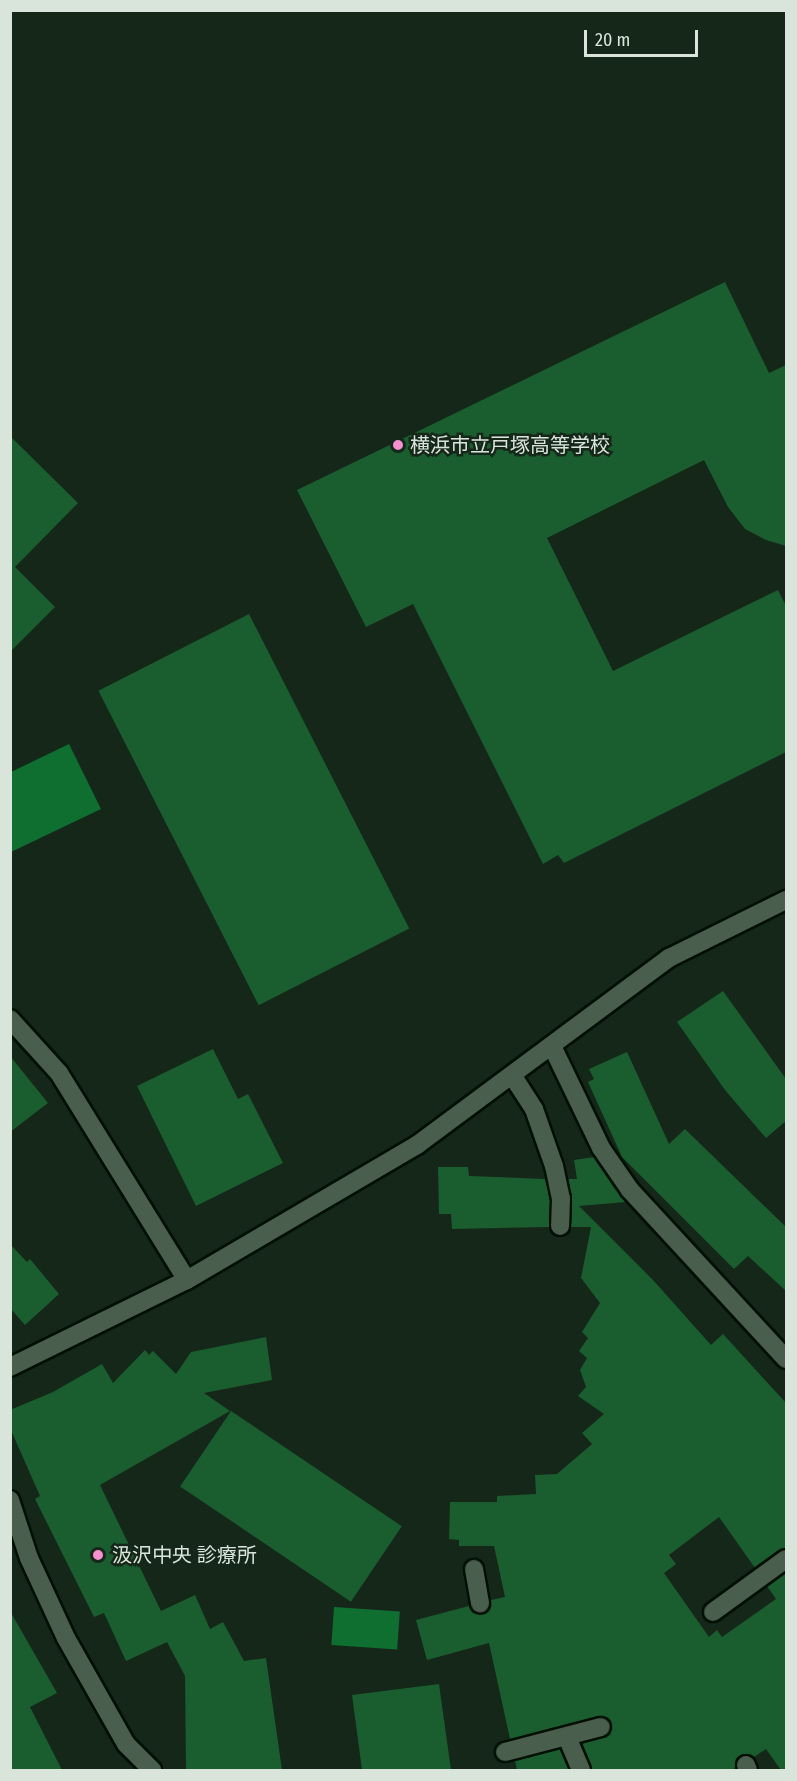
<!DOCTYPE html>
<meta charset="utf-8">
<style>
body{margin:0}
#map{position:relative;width:797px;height:1781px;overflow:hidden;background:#152719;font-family:"Fira Sans Condensed","Noto Sans JP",sans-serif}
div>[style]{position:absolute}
.water>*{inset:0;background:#0e6f31;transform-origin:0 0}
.building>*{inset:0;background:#1a5d2e;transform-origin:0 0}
.roads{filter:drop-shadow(2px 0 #011004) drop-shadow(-2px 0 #011004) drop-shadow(0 2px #011004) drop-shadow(0 -2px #011004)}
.service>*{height:18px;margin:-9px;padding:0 9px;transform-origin:9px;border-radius:9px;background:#4a5e4d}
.minor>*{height:18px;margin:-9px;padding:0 9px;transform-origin:9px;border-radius:9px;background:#4a5e4d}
.dots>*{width:16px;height:16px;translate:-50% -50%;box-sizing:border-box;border:3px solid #152719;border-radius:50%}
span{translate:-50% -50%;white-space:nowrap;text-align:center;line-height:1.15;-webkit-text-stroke:5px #152719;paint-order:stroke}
.poi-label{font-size:20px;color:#d9e5db}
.left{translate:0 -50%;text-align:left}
.frame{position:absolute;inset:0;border:12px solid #d9e5db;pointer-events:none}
.scale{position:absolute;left:584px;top:30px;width:114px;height:27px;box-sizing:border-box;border:3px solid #d9e5db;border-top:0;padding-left:8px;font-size:18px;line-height:21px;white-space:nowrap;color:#d9e5db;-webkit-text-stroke:4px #152719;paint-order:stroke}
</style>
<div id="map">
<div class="water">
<div style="clip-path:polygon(69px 744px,101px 809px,11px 852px,11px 772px)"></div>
<div style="left:334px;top:1607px;width:66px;height:38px;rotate:4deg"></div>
</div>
<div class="building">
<div style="clip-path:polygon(725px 282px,769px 373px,786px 365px,786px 546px,766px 540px,745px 529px,728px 507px,704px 460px,547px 538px,613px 671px,778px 590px,786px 606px,786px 752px,564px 863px,558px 855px,543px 864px,413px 604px,366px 627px,297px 490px)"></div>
<div style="clip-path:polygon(10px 436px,78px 503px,15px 567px,55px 607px,10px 652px)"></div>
<div style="left:249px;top:614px;width:353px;height:169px;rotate:63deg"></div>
<div style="clip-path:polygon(723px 991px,786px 1079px,786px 1121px,766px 1138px,725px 1090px,677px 1022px)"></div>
<div style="clip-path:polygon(213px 1049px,238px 1099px,248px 1094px,283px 1163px,196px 1206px,137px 1086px)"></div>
<div style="clip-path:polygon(627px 1052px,669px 1144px,685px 1129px,786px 1227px,786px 1291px,748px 1256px,734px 1269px,622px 1157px,588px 1082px,594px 1079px,589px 1069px)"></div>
<div style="clip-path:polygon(10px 1056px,48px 1103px,10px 1132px)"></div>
<div style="clip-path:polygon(594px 1157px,626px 1202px,579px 1206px,653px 1280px,711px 1345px,723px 1334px,786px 1403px,786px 1548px,779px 1550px,755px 1568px,719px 1517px,669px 1555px,676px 1564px,664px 1573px,709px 1637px,717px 1630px,722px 1637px,776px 1599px,767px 1586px,786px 1573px,786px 1770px,781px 1770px,766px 1749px,754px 1757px,748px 1754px,741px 1755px,737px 1759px,734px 1770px,592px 1770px,582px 1744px,608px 1735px,612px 1729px,609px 1719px,598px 1716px,510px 1739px,489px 1643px,427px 1660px,416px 1620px,469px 1606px,476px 1613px,483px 1614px,490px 1607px,491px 1600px,505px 1597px,494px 1546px,459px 1546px,459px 1540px,449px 1539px,450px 1502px,497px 1502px,497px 1496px,536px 1494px,535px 1475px,557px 1474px,592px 1444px,582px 1433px,604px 1414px,578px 1396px,586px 1387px,580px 1370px,587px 1358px,579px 1351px,588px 1338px,582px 1332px,600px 1303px,581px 1278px,591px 1227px,571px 1227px,572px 1199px,568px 1179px,577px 1179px,574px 1160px)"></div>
<div style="clip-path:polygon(438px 1167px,468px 1167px,469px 1176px,545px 1179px,550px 1200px,549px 1227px,452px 1229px,451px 1214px,439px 1214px)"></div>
<div style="clip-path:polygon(10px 1244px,27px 1262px,30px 1259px,59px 1294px,25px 1325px,10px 1308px)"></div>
<div style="clip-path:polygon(266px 1337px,272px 1380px,204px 1393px,230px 1411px,100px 1485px,161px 1611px,195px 1595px,210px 1629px,223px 1622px,244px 1661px,266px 1658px,282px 1770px,186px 1770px,185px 1676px,167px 1642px,126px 1661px,104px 1613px,94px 1617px,35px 1499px,40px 1496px,10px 1428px,10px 1410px,53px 1392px,102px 1364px,113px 1383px,145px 1350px,149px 1355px,153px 1351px,176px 1374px,191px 1352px)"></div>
<div style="left:231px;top:1411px;width:206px;height:91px;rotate:34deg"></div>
<div style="clip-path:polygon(10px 1611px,57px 1693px,30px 1707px,62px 1770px,10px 1770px)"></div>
<div style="clip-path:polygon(439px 1684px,451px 1770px,362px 1770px,352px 1695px)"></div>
<div style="clip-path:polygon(560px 1749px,569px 1770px,517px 1770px,515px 1761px)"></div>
</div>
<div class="roads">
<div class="service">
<div style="left:512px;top:1075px;width:40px;rotate:57.1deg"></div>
<div style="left:534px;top:1109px;width:60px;rotate:70.7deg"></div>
<div style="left:554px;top:1166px;width:34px;rotate:78deg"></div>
<div style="left:561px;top:1199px;width:27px;rotate:92deg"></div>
<div style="left:474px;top:1569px;width:35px;rotate:80deg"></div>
<div style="left:505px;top:1752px;width:99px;rotate:-14.6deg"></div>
<div style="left:746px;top:1765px;width:5px;rotate:68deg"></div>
</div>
<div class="minor">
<div style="left:10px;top:1019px;width:73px;rotate:47.8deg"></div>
<div style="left:59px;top:1073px;width:243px;rotate:58.3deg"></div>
<div style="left:552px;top:1046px;width:113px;rotate:64.3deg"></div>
<div style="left:601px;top:1148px;width:51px;rotate:55.4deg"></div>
<div style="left:630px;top:1190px;width:230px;rotate:47.3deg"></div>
<div style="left:10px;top:1367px;width:197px;rotate:-26.2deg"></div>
<div style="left:187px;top:1280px;width:267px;rotate:-30.4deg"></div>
<div style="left:417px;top:1145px;width:314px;rotate:-36.6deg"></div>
<div style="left:669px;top:958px;width:131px;rotate:-26.4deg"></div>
<div style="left:10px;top:1500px;width:61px;rotate:71.9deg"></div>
<div style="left:29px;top:1558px;width:88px;rotate:65.2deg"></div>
<div style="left:66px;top:1638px;width:122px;rotate:60.5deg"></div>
<div style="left:126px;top:1744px;width:37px;rotate:45deg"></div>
<div style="left:713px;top:1612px;width:90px;rotate:-36deg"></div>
<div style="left:567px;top:1737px;width:36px;rotate:67deg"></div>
</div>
</div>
<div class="dots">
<div style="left:398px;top:445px;background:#f690cf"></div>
<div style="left:98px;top:1555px;background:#f690cf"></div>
</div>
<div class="poi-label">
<span class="left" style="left:410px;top:445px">横浜市立戸塚高等学校</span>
<span class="left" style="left:112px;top:1555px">汲沢中央 診療所</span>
</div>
<div class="frame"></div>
<div class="scale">20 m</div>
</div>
